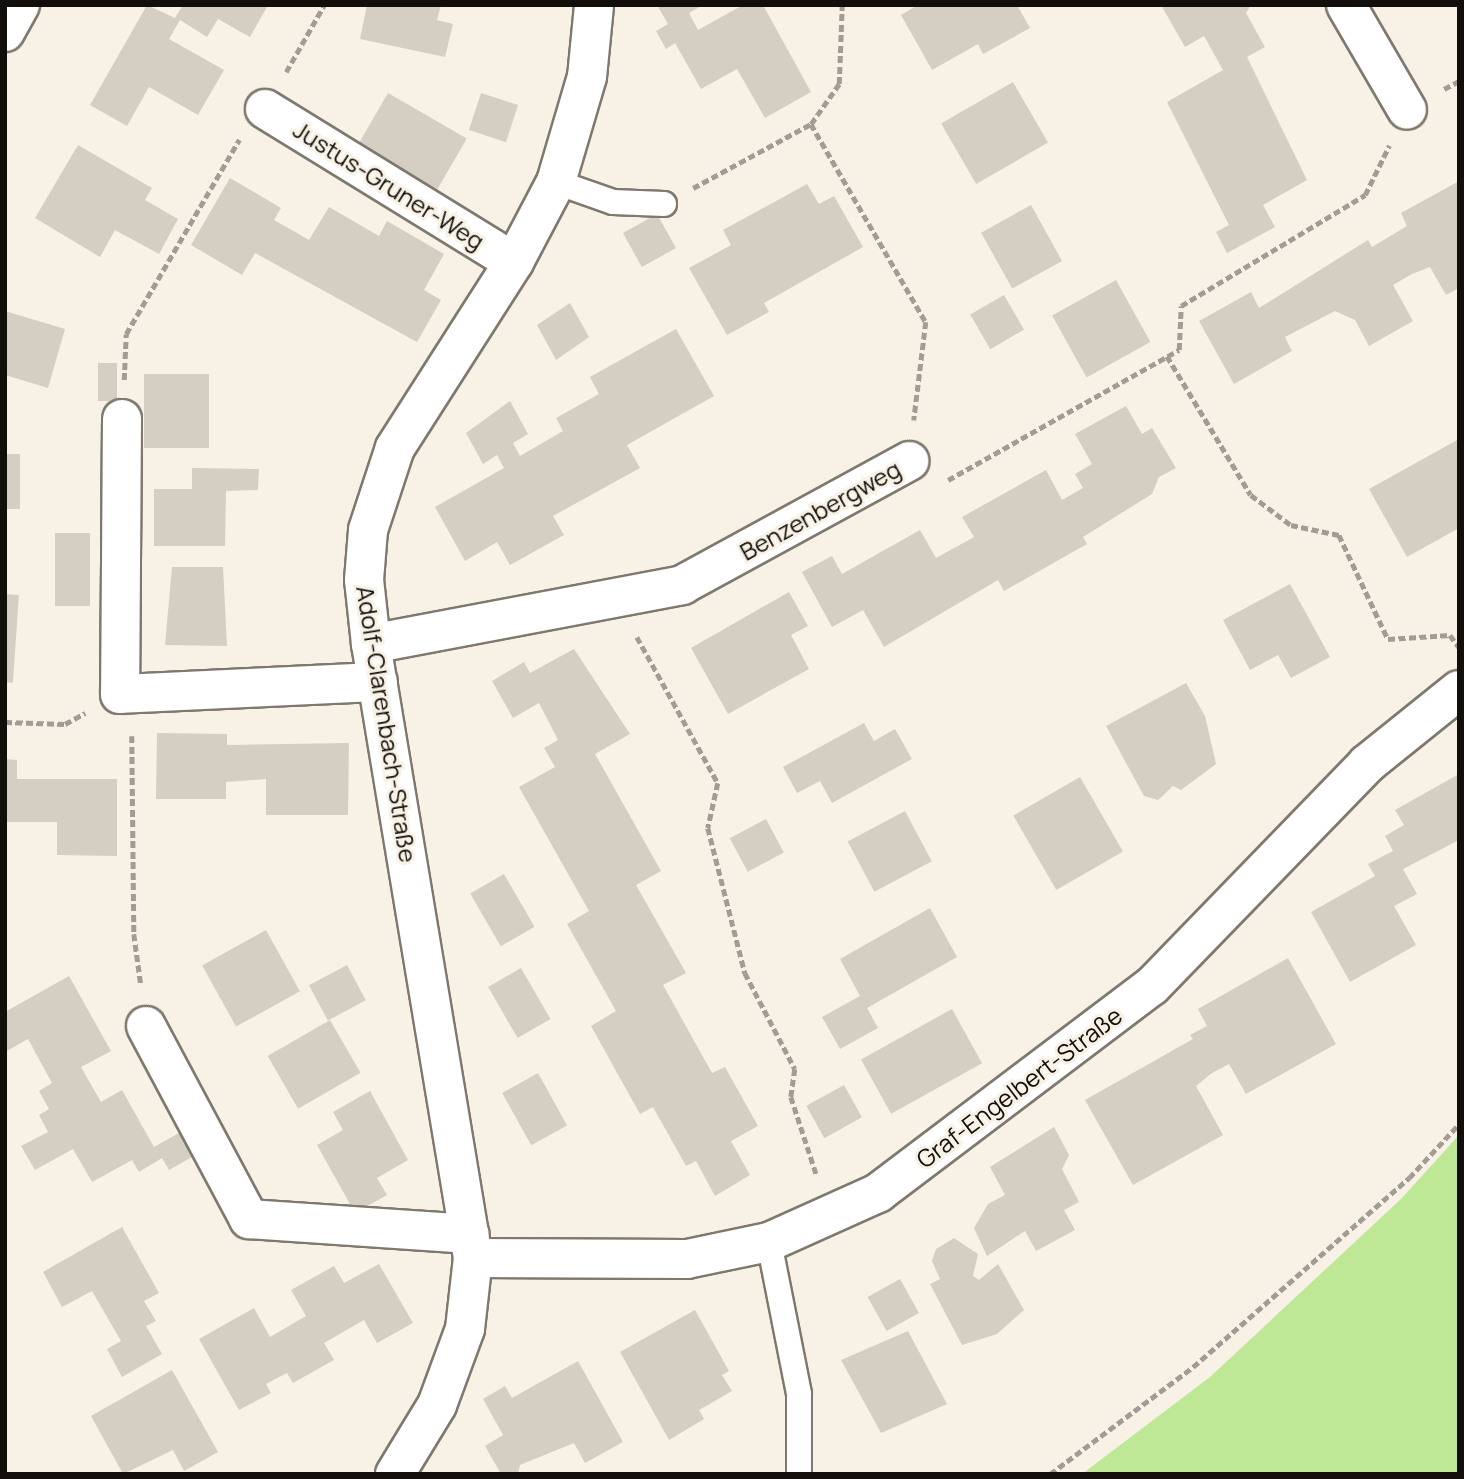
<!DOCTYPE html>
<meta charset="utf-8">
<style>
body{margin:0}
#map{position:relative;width:1464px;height:1479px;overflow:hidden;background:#f8f1e6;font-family:Manrope,sans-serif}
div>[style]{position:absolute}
.green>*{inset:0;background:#bee796}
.building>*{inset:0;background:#d5cec3;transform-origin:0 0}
.path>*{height:4.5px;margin-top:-2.25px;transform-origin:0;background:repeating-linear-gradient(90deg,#a29c94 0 7px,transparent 0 10.5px)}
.roads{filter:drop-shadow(2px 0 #7f786e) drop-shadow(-2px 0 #7f786e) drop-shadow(0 2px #7f786e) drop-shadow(0 -2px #7f786e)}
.service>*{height:24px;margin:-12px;padding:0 12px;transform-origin:12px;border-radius:12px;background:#fff}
.minor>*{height:38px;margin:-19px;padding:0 19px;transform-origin:19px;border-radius:19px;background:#fff}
span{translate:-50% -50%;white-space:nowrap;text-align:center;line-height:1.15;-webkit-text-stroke:6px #f8f1e6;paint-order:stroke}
.street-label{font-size:24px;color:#110e0b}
.frame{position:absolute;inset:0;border:7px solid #110e0b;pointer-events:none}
</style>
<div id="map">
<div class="green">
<div style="clip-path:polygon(1459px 1135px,1459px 1474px,1082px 1474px,1210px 1377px,1401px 1199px)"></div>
</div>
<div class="building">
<div style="clip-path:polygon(147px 5px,175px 18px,183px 5px,268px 5px,250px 37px,218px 19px,207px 37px,180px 20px,169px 39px,224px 70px,198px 115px,149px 87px,127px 126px,90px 105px)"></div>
<div style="clip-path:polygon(367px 5px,441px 5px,437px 20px,453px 24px,445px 57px,360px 39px)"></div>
<div style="clip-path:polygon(657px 5px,703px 5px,689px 13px,698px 30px,743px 5px,763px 5px,811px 92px,765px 118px,737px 69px,701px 89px,675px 43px,666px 49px,656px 31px,668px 24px)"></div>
<div style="clip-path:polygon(918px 5px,1017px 5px,1030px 28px,983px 54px,978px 44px,932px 70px,901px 15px)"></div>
<div style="clip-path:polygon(1161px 5px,1251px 5px,1246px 13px,1265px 47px,1247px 57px,1307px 180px,1263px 205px,1275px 227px,1227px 253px,1216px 232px,1229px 225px,1167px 102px,1223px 70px,1204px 36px,1185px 47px)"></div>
<div style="left:1013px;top:82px;width:70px;height:83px;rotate:60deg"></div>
<div style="left:388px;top:93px;width:91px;height:59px;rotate:30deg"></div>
<div style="left:481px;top:93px;width:39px;height:39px;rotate:18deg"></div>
<div style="clip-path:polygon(78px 145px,152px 188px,145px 200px,178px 219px,159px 254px,115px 230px,100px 257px,35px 218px)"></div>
<div style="clip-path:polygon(230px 178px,281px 208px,274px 220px,309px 240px,329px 207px,379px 236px,387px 221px,444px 254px,424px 290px,441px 300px,417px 342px,255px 253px,242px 275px,191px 245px)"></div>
<div style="clip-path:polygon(1459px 181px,1459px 288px,1446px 295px,1430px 267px,1412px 274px,1393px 285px,1413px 321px,1369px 346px,1355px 320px,1335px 311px,1285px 337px,1292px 351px,1234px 384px,1199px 321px,1251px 292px,1259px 308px,1368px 240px,1372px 247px,1407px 226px,1401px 213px)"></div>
<div style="clip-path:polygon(807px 184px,819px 204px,834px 196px,863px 247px,764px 303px,769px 312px,727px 335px,689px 268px,731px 245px,723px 230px)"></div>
<div style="left:1031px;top:205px;width:64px;height:57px;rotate:61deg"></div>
<div style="left:657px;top:214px;width:39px;height:39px;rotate:61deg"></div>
<div style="left:1116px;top:280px;width:71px;height:73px;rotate:61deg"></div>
<div style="left:1004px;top:295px;width:40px;height:39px;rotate:60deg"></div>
<div style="clip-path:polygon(570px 303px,589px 337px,556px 360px,537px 325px)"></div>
<div style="clip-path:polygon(5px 311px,65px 329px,48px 388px,5px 375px)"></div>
<div style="clip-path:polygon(676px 329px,714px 396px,627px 445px,640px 468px,553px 516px,564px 535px,510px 565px,497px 542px,465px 561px,435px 507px,504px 468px,497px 455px,483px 464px,466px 433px,510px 401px,528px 434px,513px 443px,520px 456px,563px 431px,556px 418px,599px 394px,590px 377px)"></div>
<div style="left:98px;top:363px;width:19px;height:38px"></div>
<div style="left:144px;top:374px;width:65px;height:74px"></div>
<div style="clip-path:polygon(1126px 406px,1142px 434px,1152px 428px,1176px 468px,1159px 477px,1152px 494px,1083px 537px,1087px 544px,1004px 591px,998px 580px,884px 647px,863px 610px,832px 627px,802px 572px,832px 556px,842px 574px,920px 530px,936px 558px,974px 537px,962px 517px,1046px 470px,1062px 500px,1083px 488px,1075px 474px,1092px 464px,1075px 434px)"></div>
<div style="clip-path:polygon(1459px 439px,1459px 528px,1407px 557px,1369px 489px)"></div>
<div style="left:5px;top:454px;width:15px;height:55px"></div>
<div style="clip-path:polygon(192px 468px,259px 469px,258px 490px,226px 491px,225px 546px,154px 546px,154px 489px,192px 489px)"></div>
<div style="left:55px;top:533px;width:35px;height:73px"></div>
<div style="clip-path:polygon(172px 567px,223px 567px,227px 646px,165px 645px)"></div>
<div style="clip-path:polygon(1290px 584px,1330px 657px,1291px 678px,1278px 655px,1250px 670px,1223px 620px)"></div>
<div style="clip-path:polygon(789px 592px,808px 626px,791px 635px,809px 669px,728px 714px,691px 648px)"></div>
<div style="left:5px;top:594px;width:14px;height:88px;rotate:4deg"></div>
<div style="clip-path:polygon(574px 649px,630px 734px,595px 754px,661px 871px,636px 885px,686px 973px,663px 985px,712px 1073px,725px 1067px,758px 1126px,731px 1141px,750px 1175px,715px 1196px,696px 1161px,686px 1166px,653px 1107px,640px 1114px,591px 1026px,616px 1011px,567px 924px,589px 911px,519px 787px,555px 767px,544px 748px,558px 740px,539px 703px,513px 718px,492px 681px,524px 662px,530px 673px)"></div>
<div style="clip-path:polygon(1186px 683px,1205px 716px,1216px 764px,1181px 790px,1173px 786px,1158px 800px,1144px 796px,1106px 726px)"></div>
<div style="clip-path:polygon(864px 723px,874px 741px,895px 729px,912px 759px,832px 803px,820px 781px,797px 793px,783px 767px)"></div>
<div style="clip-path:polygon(157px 733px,227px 734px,227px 745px,349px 743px,348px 815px,266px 815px,266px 779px,226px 782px,226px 799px,156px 799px)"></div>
<div style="clip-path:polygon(5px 759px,17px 760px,17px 779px,117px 779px,117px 856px,57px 855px,57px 822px,5px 822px)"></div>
<div style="clip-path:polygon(1459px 774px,1459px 840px,1403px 869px,1417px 894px,1394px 906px,1416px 945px,1350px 982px,1311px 912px,1375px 876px,1368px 864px,1393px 851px,1385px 836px,1404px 825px,1395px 810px)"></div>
<div style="left:1080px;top:777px;width:86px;height:77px;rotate:60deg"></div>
<div style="left:905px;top:811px;width:57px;height:65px;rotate:62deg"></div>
<div style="left:766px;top:819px;width:38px;height:41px;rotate:62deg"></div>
<div style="left:504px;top:874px;width:61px;height:39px;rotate:60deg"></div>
<div style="clip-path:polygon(930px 908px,957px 957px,867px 1008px,878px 1028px,840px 1049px,822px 1017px,860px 996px,840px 959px)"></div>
<div style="left:266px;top:930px;width:70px;height:73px;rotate:61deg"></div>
<div style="clip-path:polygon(1288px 958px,1336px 1044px,1246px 1094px,1229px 1064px,1212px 1073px,1196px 1086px,1223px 1135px,1133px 1185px,1085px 1100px,1193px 1039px,1190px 1035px,1207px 1026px,1198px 1009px)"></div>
<div style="left:347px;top:965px;width:40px;height:43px;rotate:62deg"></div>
<div style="left:521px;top:968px;width:59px;height:38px;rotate:60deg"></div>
<div style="clip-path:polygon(69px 976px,111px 1051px,81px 1067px,101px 1102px,122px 1090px,154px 1147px,186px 1129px,199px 1153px,169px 1170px,162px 1158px,139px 1172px,132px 1160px,92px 1182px,73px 1149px,35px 1170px,21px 1146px,48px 1132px,39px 1115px,49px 1109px,39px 1091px,52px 1083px,28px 1039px,5px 1052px,5px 1012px)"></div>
<div style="left:952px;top:1009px;width:62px;height:104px;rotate:61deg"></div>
<div style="left:330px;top:1020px;width:61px;height:72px;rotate:60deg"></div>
<div style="left:538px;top:1073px;width:60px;height:41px;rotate:61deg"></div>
<div style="left:844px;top:1085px;width:37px;height:43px;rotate:61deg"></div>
<div style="clip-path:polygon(370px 1091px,408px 1160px,377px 1178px,387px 1195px,355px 1213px,317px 1145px,343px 1130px,333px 1112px)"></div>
<div style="clip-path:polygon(1054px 1127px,1069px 1155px,1062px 1169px,1079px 1202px,1064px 1210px,1075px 1230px,1036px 1251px,1025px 1231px,987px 1256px,974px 1228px,988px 1204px,1005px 1195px,990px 1167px)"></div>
<div style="clip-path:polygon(122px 1227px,159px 1293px,144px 1301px,156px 1321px,146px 1326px,162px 1354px,122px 1377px,107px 1349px,121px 1341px,92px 1291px,62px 1307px,43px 1272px)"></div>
<div style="clip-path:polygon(954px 1238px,978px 1254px,973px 1276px,979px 1280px,998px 1264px,1024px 1310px,997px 1334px,962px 1345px,930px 1284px,940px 1279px,932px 1261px,936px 1249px)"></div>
<div style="clip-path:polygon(379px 1264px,413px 1323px,377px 1343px,364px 1320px,324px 1343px,334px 1360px,293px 1383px,287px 1373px,266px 1384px,271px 1393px,239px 1410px,199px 1339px,254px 1308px,270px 1337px,306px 1316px,291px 1290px,334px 1266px,344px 1283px)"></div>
<div style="left:900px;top:1279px;width:39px;height:37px;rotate:61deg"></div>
<div style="clip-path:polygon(695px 1310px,729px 1371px,722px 1375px,732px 1391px,699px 1410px,704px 1419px,669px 1440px,620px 1352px)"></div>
<div style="clip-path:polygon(908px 1331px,947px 1404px,881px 1433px,841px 1360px)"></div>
<div style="clip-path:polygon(578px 1361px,623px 1442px,585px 1463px,574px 1443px,520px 1465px,518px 1474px,501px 1474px,485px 1446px,503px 1435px,483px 1399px,505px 1386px,512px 1398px)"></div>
<div style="clip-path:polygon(172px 1370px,218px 1452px,184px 1471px,173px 1450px,123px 1474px,91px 1416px)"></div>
</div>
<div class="path">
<div style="left:286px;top:72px;width:77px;rotate:-60.4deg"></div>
<div style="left:1444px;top:89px;width:17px;rotate:-28deg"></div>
<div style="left:811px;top:124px;width:229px;rotate:59.9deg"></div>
<div style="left:926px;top:322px;width:99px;rotate:97deg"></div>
<div style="left:693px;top:188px;width:134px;rotate:-28.5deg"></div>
<div style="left:811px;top:124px;width:49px;rotate:-55deg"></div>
<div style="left:839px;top:84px;width:79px;rotate:-87.8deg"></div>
<div style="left:1167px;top:356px;width:162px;rotate:58.9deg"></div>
<div style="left:1251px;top:495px;width:50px;rotate:36.9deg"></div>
<div style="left:1291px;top:525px;width:49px;rotate:11.8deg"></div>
<div style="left:1339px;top:535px;width:115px;rotate:64.8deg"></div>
<div style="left:1388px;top:639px;width:62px;rotate:-3.7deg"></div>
<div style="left:1450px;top:635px;width:15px;rotate:53deg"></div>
<div style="left:124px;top:380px;width:46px;rotate:-87.5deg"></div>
<div style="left:126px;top:334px;width:225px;rotate:-59.8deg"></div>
<div style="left:948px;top:480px;width:265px;rotate:-29.4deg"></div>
<div style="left:1179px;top:350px;width:44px;rotate:-87.4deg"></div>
<div style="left:1181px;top:306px;width:215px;rotate:-31.1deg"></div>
<div style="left:1365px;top:195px;width:55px;rotate:-63.9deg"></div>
<div style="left:637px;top:637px;width:167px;rotate:61deg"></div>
<div style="left:718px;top:783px;width:46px;rotate:102.5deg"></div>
<div style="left:708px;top:828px;width:150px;rotate:75.7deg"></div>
<div style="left:745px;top:973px;width:108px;rotate:62.5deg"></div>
<div style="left:795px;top:1069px;width:28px;rotate:98deg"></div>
<div style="left:791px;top:1097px;width:83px;rotate:71.8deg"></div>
<div style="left:5px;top:722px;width:60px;rotate:1.9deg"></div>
<div style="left:65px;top:724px;width:23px;rotate:-29deg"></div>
<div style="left:132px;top:736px;width:198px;rotate:89.4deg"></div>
<div style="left:134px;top:934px;width:51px;rotate:82.2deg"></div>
<div style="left:1050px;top:1474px;width:179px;rotate:-36.8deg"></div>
<div style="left:1193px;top:1367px;width:287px;rotate:-41.2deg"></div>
<div style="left:1409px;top:1178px;width:74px;rotate:-47.2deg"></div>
</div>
<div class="roads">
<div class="service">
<div style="left:556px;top:182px;width:60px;rotate:19.3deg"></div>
<div style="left:613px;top:202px;width:51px;rotate:2.2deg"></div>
<div style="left:769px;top:1242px;width:155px;rotate:78.8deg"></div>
<div style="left:799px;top:1394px;width:80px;rotate:90deg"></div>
</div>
<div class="minor">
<div style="left:1346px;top:5px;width:121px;rotate:59.8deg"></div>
<div style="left:5px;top:32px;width:31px;rotate:-61deg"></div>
<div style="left:265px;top:109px;width:292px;rotate:31.6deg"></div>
<div style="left:122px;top:419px;width:275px;rotate:90.4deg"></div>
<div style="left:120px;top:694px;width:258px;rotate:-2.7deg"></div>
<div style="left:371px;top:644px;width:317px;rotate:-10.7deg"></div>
<div style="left:682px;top:585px;width:259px;rotate:-28.6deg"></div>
<div style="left:146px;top:1026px;width:219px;rotate:61.9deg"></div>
<div style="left:249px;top:1219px;width:221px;rotate:3.9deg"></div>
<div style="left:473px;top:1258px;width:214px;rotate:0.3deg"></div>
<div style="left:687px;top:1259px;width:84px;rotate:-11.7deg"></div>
<div style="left:769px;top:1242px;width:120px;rotate:-24.2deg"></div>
<div style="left:878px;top:1193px;width:343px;rotate:-37.1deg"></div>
<div style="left:1152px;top:986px;width:309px;rotate:-45.9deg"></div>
<div style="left:1367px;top:764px;width:118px;rotate:-38.8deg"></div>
<div style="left:395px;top:1474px;width:81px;rotate:-58.7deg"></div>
<div style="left:437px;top:1405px;width:81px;rotate:-69.8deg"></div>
<div style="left:465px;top:1329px;width:71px;rotate:-83.6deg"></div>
<div style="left:473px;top:1258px;width:622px;rotate:-99.43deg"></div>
<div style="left:371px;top:644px;width:64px;rotate:-96.2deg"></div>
<div style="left:364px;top:580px;width:50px;rotate:-85.4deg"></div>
<div style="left:368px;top:530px;width:86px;rotate:-71.8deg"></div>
<div style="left:395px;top:448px;width:221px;rotate:-57.4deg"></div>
<div style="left:514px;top:262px;width:90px;rotate:-62.3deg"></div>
<div style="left:556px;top:182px;width:109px;rotate:-73.6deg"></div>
<div style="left:587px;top:77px;width:72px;rotate:-84.4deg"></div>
</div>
</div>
<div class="street-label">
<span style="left:389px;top:185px;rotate:32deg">Justus-Gruner-Weg</span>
<span style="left:820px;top:510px;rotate:-29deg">Benzenbergweg</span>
<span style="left:387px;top:724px;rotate:81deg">Adolf-Clarenbach-Straße</span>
<span style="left:1019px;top:1087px;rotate:-37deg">Graf-Engelbert-Straße</span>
</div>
<div class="frame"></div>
</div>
